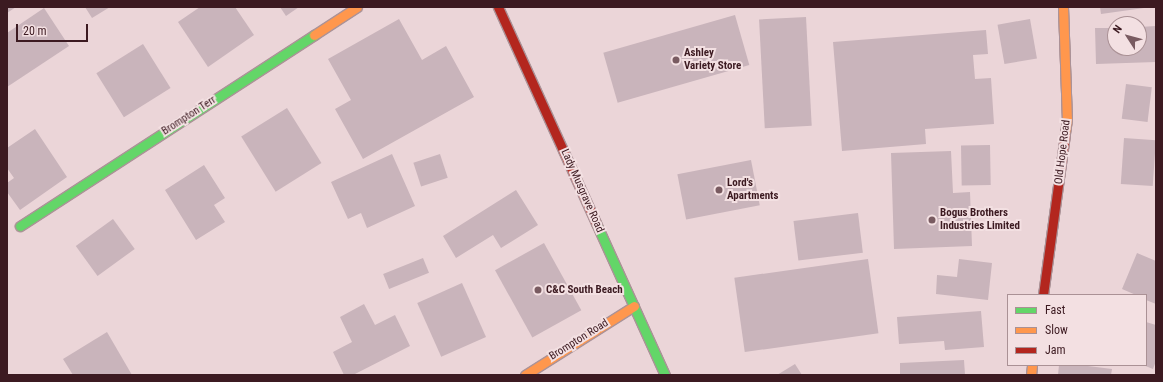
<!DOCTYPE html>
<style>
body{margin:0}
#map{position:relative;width:1163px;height:382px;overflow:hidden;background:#ebd5d8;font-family:"Roboto Condensed",sans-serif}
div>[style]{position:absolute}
.building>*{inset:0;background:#c9b4bb;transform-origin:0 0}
.roads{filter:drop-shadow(1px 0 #ab9297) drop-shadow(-1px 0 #ab9297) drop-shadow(0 1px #ab9297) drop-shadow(0 -1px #ab9297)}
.fast>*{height:9px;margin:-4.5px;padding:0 4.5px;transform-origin:4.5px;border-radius:4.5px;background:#63d668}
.slow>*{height:9px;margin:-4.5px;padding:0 4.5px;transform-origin:4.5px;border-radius:4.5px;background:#ff974d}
.jam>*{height:9px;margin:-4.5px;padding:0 4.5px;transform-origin:4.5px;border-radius:4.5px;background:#b3261e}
.dots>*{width:11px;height:11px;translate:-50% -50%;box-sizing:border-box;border:2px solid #f3e0e2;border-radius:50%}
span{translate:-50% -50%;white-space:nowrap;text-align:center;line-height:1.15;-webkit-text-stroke:4px #f3e0e2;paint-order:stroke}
.poi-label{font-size:11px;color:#3c1a21;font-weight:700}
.left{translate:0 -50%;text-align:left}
.street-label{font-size:11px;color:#3c1a21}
.frame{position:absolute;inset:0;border:8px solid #3c1a21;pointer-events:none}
.legend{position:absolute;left:1007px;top:294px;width:140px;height:72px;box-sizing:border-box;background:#f3e0e2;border:1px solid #aa9195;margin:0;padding:5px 7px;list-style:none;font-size:12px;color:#3c1a21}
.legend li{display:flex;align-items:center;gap:8px;height:20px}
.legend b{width:20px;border:1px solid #aa9195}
.north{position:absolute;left:1107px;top:16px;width:40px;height:40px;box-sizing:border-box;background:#f3e0e2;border:1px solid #aa9195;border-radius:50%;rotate:306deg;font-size:11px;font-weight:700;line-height:16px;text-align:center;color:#3c1a21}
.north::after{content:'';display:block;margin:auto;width:14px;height:18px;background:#795b61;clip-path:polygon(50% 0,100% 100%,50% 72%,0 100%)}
.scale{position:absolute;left:16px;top:24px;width:72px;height:18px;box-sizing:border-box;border:2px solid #3c1a21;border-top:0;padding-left:5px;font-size:12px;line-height:14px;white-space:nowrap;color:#3c1a21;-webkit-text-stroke:3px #f3e0e2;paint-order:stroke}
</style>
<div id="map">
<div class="building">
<div style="clip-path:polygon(7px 7px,16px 7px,7px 13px)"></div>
<div style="clip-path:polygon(85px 7px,110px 7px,92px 18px)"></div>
<div style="clip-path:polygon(200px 7px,235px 7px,254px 35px,208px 67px,178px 22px)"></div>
<div style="clip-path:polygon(280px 7px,299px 7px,286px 16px)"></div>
<div style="clip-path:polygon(1100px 7px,1144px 7px,1144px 8px,1101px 14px)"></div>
<div style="clip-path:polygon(44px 8px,69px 46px,7px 87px,7px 33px)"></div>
<div style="left:735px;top:15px;width:52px;height:137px;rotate:74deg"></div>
<div style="left:806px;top:17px;width:109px;height:47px;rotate:87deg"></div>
<div style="clip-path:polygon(399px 19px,422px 60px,446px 46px,474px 97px,363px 159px,335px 109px,351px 100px,328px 59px)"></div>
<div style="left:1030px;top:19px;width:40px;height:33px;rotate:80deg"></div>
<div style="clip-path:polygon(1156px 26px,1156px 62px,1096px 64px,1095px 28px,1115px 28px,1115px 48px,1139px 48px,1139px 27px)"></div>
<div style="clip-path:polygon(986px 30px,988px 54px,973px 55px,975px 79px,991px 78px,994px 124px,925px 129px,926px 144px,842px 151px,833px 42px)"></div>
<div style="left:143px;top:44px;width:52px;height:55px;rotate:58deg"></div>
<div style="left:1126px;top:84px;width:26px;height:35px;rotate:7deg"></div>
<div style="left:287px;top:108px;width:65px;height:54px;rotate:58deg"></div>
<div style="clip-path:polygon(35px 129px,67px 177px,20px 210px,7px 192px,7px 183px,14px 178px,7px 168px,7px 148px)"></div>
<div style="left:1124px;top:138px;width:32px;height:46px;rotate:4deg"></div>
<div style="left:990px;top:145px;width:40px;height:29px;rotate:89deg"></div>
<div style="clip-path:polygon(951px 151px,953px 193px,970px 192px,972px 246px,894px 249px,891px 153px)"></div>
<div style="clip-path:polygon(392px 154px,415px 206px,367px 228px,361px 213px,348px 219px,331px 182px)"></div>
<div style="left:440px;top:154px;width:25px;height:28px;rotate:72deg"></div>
<div style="left:751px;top:160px;width:46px;height:75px;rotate:79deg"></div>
<div style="clip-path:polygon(204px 165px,225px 198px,214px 205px,225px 222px,196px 240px,165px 190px)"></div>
<div style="clip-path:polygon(516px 190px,538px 225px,501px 248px,493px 235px,456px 258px,443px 236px)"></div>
<div style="left:858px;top:213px;width:40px;height:65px;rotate:83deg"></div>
<div style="left:113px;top:219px;width:37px;height:46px;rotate:54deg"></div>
<div style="left:544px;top:243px;width:77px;height:56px;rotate:61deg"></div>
<div style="clip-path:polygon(1137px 253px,1156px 261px,1156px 304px,1146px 300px,1146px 295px,1136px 295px,1122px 289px)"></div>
<div style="left:423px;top:258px;width:16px;height:43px;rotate:68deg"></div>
<div style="left:868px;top:259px;width:75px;height:135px;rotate:82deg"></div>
<div style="clip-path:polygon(959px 259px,992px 263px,988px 300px,936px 294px,937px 275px,957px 277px)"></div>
<div style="left:462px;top:283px;width:59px;height:49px;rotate:66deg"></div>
<div style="clip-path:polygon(364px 304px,375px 325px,395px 315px,410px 346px,353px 375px,344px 375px,333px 352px,352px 342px,340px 317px)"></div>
<div style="clip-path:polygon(981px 311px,984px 347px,945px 350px,944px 341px,899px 344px,897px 317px)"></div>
<div style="clip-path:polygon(1146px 322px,1156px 325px,1156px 361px,1153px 369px,1143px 365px,1146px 365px)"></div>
<div style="clip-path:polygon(107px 332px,132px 375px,73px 375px,63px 359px)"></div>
<div style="clip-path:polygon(964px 360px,965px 375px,900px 375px,900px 363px)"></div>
<div style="clip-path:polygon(795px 364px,802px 375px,777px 375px)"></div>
<div style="clip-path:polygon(1059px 365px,1080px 365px,1112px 369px,1111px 375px,1058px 375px)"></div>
</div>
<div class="roads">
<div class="fast">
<div style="left:596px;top:223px;width:167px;rotate:65.6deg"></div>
<div style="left:20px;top:226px;width:351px;rotate:-33deg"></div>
</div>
<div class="slow">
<div style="left:1063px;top:7px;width:112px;rotate:88deg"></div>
<div style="left:1067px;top:119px;width:15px;rotate:98deg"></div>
<div style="left:314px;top:35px;width:51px;rotate:-33.1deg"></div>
<div style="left:525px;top:375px;width:129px;rotate:-32.3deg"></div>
<div style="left:1031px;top:375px;width:10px;rotate:-84deg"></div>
</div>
<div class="jam">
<div style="left:498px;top:7px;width:237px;rotate:65.6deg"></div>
<div style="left:1043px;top:295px;width:162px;rotate:-82.2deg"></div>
</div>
</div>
<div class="dots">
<div style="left:676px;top:60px;background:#795b61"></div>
<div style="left:719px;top:190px;background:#795b61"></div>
<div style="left:932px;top:220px;background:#795b61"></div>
<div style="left:538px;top:290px;background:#795b61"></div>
</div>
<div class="poi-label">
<span class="left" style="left:684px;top:60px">Ashley<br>Variety Store</span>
<span class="left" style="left:727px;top:190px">Lord's<br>Apartments</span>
<span class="left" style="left:940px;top:220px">Bogus Brothers<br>Industries Limited</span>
<span class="left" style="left:546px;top:290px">C&amp;C South Beach</span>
</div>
<div class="street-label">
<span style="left:189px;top:116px;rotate:-33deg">Brompton Terr</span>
<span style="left:1063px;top:152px;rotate:-83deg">Old Hope Road</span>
<span style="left:582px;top:191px;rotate:66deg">Lady Musgrave Road</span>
<span style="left:579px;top:340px;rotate:-32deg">Brompton Road</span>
</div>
<div class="frame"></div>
<ul class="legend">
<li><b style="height:5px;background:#63d668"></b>Fast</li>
<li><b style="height:5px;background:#ff974d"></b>Slow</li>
<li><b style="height:5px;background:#b3261e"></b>Jam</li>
</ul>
<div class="north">N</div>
<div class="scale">20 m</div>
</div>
